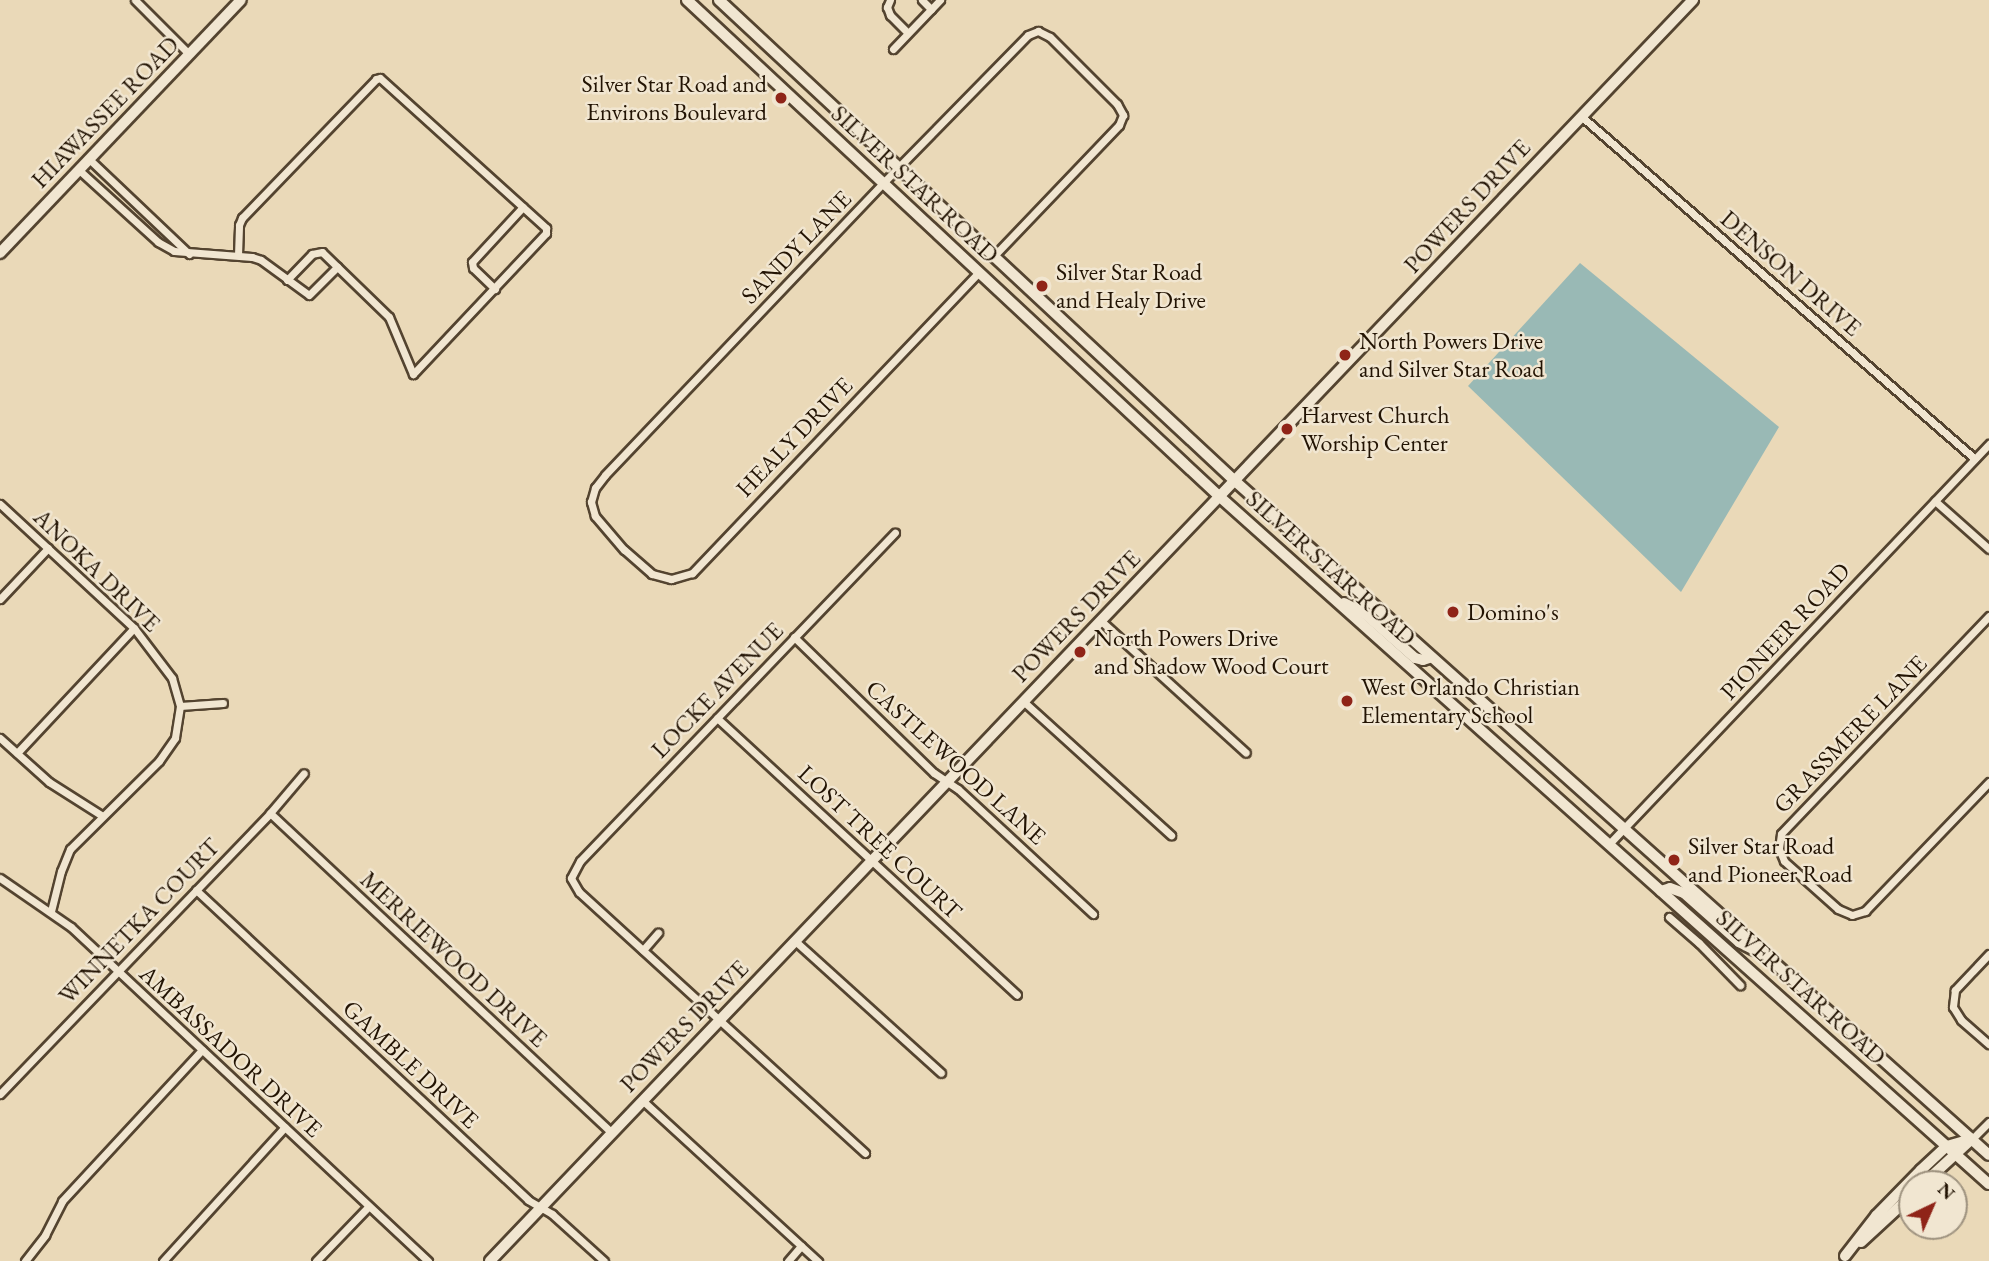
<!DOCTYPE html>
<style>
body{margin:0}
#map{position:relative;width:1989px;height:1261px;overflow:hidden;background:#ead9b8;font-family:"EB Garamond",serif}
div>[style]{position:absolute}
.water>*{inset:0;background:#99b9b5}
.roads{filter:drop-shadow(2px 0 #544430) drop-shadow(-2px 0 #544430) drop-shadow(0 2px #544430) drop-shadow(0 -2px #544430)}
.street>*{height:7px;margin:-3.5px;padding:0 3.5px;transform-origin:3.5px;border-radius:3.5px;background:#f1e6d1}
.secondary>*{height:10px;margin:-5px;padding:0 5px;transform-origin:5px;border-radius:5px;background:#f1e6d1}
.dots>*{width:19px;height:19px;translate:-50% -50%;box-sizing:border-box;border:4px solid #f1e6d1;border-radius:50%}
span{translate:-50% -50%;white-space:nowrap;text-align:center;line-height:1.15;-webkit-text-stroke:5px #f1e6d1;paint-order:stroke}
.poi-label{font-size:24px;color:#221303}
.right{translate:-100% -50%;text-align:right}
.left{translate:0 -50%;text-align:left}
.street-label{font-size:24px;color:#221303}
.north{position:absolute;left:1898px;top:1170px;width:70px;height:70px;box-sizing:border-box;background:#f1e6d1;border:2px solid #9e927f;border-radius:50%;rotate:44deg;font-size:19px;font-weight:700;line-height:28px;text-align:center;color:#221303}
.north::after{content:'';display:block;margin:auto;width:24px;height:32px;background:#8f2418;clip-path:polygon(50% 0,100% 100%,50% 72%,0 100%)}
</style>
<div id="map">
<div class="water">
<div style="clip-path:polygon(1580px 263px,1779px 427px,1681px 592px,1468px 386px)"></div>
</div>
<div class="roads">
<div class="street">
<div style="left:135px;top:0;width:76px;rotate:45deg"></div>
<div style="left:890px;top:0;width:8px;rotate:113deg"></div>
<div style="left:887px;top:7px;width:9px;rotate:69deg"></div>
<div style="left:890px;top:15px;width:25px;rotate:45deg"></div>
<div style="left:922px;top:0;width:13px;rotate:45deg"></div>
<div style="left:893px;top:49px;width:68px;rotate:-46.2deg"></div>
<div style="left:1581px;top:116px;width:522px;rotate:41.04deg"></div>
<div style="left:89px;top:159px;width:138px;rotate:43.5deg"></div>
<div style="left:79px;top:170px;width:107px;rotate:42.3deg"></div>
<div style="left:158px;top:242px;width:18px;rotate:29deg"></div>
<div style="left:174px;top:251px;width:78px;rotate:4.4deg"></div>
<div style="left:252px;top:257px;width:9px;rotate:18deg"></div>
<div style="left:261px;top:260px;width:59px;rotate:36.1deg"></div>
<div style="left:309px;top:295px;width:40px;rotate:-45deg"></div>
<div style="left:238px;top:255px;width:30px;rotate:-88deg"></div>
<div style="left:239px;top:225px;width:8px;rotate:-67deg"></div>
<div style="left:242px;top:218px;width:193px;rotate:-46deg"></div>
<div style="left:376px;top:79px;width:4px;rotate:-14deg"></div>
<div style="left:380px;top:78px;width:224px;rotate:42.1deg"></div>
<div style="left:546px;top:228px;width:5px;rotate:90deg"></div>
<div style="left:546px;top:233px;width:194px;rotate:133.3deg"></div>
<div style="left:413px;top:374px;width:62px;rotate:-112.8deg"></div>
<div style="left:389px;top:317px;width:93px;rotate:-135.9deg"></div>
<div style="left:322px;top:252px;width:10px;rotate:169deg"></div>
<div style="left:312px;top:254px;width:36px;rotate:134deg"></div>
<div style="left:979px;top:272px;width:416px;rotate:133.6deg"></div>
<div style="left:692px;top:573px;width:22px;rotate:164deg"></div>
<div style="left:671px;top:579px;width:20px;rotate:-165deg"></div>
<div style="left:652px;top:574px;width:37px;rotate:-139deg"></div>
<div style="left:624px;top:550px;width:45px;rotate:-130.5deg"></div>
<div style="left:595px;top:516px;width:15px;rotate:-106deg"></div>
<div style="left:591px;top:502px;width:15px;rotate:-74deg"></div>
<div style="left:595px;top:488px;width:16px;rotate:-52deg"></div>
<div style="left:605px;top:475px;width:403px;rotate:-46.4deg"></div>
<div style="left:883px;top:183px;width:207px;rotate:-45.6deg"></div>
<div style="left:1028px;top:35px;width:11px;rotate:-22deg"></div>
<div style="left:1038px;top:31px;width:13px;rotate:27deg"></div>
<div style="left:1050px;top:37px;width:95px;rotate:45deg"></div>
<div style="left:1117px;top:104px;width:13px;rotate:61deg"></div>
<div style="left:1123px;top:115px;width:11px;rotate:112deg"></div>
<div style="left:1119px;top:125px;width:181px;rotate:133.7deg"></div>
<div style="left:495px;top:289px;width:30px;rotate:-136deg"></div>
<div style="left:473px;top:268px;width:6px;rotate:-99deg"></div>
<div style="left:472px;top:262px;width:75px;rotate:-47.2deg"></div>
<div style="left:1935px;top:501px;width:72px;rotate:41.6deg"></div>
<div style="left:0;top:504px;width:183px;rotate:42.8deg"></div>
<div style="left:134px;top:628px;width:63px;rotate:52.8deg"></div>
<div style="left:172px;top:678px;width:29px;rotate:74deg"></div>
<div style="left:180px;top:706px;width:32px;rotate:99deg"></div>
<div style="left:175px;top:738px;width:28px;rotate:125deg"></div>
<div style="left:159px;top:761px;width:125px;rotate:135.3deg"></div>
<div style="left:70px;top:849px;width:24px;rotate:112deg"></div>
<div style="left:61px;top:871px;width:41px;rotate:104deg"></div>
<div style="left:0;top:599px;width:70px;rotate:-46.7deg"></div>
<div style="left:1989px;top:616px;width:301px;rotate:133.7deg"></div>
<div style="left:1781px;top:834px;width:15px;rotate:98deg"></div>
<div style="left:1779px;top:849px;width:13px;rotate:67deg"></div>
<div style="left:1784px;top:861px;width:72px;rotate:41.6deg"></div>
<div style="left:1838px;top:909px;width:15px;rotate:23deg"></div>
<div style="left:1852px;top:915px;width:14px;rotate:-17deg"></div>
<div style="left:1865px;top:911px;width:179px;rotate:-46.1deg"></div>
<div style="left:1100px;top:620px;width:197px;rotate:42.3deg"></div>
<div style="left:794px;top:637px;width:195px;rotate:44.2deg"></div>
<div style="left:934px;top:773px;width:29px;rotate:34deg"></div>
<div style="left:958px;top:789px;width:184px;rotate:42.8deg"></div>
<div style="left:1023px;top:701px;width:200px;rotate:42.2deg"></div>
<div style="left:180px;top:706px;width:43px;rotate:-4deg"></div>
<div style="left:717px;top:718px;width:408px;rotate:42.7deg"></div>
<div style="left:0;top:738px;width:66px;rotate:41.9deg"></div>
<div style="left:49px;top:782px;width:62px;rotate:32.4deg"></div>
<div style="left:17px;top:753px;width:171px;rotate:-46.9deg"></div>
<div style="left:270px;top:813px;width:468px;rotate:43.1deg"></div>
<div style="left:1609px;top:844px;width:552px;rotate:-46.47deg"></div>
<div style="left:0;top:878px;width:86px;rotate:34.6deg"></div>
<div style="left:71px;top:927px;width:489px;rotate:43.1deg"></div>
<div style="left:196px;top:890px;width:454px;rotate:43deg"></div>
<div style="left:528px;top:1200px;width:28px;rotate:30deg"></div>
<div style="left:552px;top:1214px;width:70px;rotate:42.1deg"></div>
<div style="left:1669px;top:917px;width:40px;rotate:41deg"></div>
<div style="left:1699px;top:943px;width:59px;rotate:45.7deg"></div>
<div style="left:794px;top:940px;width:198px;rotate:42.1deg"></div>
<div style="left:643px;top:950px;width:23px;rotate:-49deg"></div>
<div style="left:1989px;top:954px;width:50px;rotate:133.4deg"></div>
<div style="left:1955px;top:990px;width:17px;rotate:97deg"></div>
<div style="left:1953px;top:1007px;width:15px;rotate:58deg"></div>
<div style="left:1961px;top:1020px;width:37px;rotate:41deg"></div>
<div style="left:0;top:1094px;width:390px;rotate:-46.1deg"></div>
<div style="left:270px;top:813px;width:52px;rotate:-49.6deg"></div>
<div style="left:642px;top:1100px;width:239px;rotate:42.5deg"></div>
<div style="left:1972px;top:1139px;width:24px;rotate:-45deg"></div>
<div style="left:865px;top:1153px;width:387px;rotate:-137.6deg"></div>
<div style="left:579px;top:892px;width:16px;rotate:-120deg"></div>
<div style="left:571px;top:878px;width:19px;rotate:-62deg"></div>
<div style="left:580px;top:861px;width:455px;rotate:-46.2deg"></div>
<div style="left:25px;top:1261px;width:33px;rotate:-52deg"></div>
<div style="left:45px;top:1235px;width:38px;rotate:-63deg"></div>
<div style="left:62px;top:1201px;width:206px;rotate:-47.2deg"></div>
<div style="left:163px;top:1261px;width:181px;rotate:-47.7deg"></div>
<div style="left:316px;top:1261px;width:76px;rotate:-46.1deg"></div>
<div style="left:788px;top:1261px;width:20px;rotate:-49deg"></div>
</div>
<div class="secondary">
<div style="left:687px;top:0;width:729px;rotate:43deg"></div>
<div style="left:1220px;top:497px;width:1031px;rotate:41.78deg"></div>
<div style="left:719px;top:0;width:705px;rotate:42.99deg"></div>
<div style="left:1235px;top:481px;width:1011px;rotate:41.79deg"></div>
<div style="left:0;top:253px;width:349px;rotate:-46.4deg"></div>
<div style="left:1344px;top:603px;width:22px;rotate:27deg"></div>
<div style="left:1364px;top:613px;width:68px;rotate:41.4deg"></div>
<div style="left:1415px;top:658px;width:8px;rotate:14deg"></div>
<div style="left:1423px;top:660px;width:9px;rotate:-18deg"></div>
<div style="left:1661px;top:891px;width:9px;rotate:-18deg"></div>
<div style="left:1670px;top:888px;width:15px;rotate:20deg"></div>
<div style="left:1684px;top:893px;width:74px;rotate:41.7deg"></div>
<div style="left:1739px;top:942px;width:18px;rotate:27deg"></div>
<div style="left:1923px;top:1184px;width:67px;rotate:-42.6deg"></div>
<div style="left:1861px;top:1242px;width:69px;rotate:-42.7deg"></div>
<div style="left:1845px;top:1256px;width:51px;rotate:-52.2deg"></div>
<div style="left:1876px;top:1216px;width:64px;rotate:-45.6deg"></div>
<div style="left:1921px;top:1170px;width:35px;rotate:-43deg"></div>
<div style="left:1947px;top:1146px;width:26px;rotate:-16deg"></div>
<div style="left:490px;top:1261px;width:1743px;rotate:-46.35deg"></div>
</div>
</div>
<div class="dots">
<div style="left:781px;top:98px;background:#8f2418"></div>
<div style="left:1042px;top:286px;background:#8f2418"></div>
<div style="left:1345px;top:355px;background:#8f2418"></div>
<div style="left:1287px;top:429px;background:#8f2418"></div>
<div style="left:1453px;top:612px;background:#8f2418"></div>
<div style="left:1080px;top:652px;background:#8f2418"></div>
<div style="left:1347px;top:701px;background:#8f2418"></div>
<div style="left:1674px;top:860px;background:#8f2418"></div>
</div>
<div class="poi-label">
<span class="right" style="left:767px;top:98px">Silver Star Road and<br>Environs Boulevard</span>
<span class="left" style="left:1056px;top:286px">Silver Star Road<br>and Healy Drive</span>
<span class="left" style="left:1359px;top:355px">North Powers Drive<br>and Silver Star Road</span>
<span class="left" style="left:1301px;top:429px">Harvest Church<br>Worship Center</span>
<span class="left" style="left:1467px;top:612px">Domino's</span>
<span class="left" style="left:1094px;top:652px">North Powers Drive<br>and Shadow Wood Court</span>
<span class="left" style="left:1361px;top:701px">West Orlando Christian<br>Elementary School</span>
<span class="left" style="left:1688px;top:860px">Silver Star Road<br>and Pioneer Road</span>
</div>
<div class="street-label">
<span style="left:105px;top:112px;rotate:-46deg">HIAWASSEE ROAD</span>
<span style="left:915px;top:184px;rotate:43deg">SILVER STAR ROAD</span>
<span style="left:1467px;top:206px;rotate:-47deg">POWERS DRIVE</span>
<span style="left:796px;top:247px;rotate:-46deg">SANDY LANE</span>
<span style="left:1791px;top:273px;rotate:41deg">DENSON DRIVE</span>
<span style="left:794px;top:437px;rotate:-46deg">HEALY DRIVE</span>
<span style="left:1331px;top:568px;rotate:42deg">SILVER STAR ROAD</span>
<span style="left:97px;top:570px;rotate:44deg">ANOKA DRIVE</span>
<span style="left:1076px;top:616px;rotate:-46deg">POWERS DRIVE</span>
<span style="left:1785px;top:631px;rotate:-47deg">PIONEER ROAD</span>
<span style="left:717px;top:690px;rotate:-46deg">LOCKE AVENUE</span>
<span style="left:1850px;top:734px;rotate:-46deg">GRASSMERE LANE</span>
<span style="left:956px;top:762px;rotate:42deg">CASTLEWOOD LANE</span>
<span style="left:880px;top:842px;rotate:43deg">LOST TREE COURT</span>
<span style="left:139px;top:921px;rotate:-46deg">WINNETKA COURT</span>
<span style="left:454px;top:959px;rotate:43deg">MERRIEWOOD DRIVE</span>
<span style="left:1801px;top:987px;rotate:42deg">SILVER STAR ROAD</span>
<span style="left:684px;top:1026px;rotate:-46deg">POWERS DRIVE</span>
<span style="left:231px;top:1051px;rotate:43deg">AMBASSADOR DRIVE</span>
<span style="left:411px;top:1064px;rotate:43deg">GAMBLE DRIVE</span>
</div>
<div class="north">N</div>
</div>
